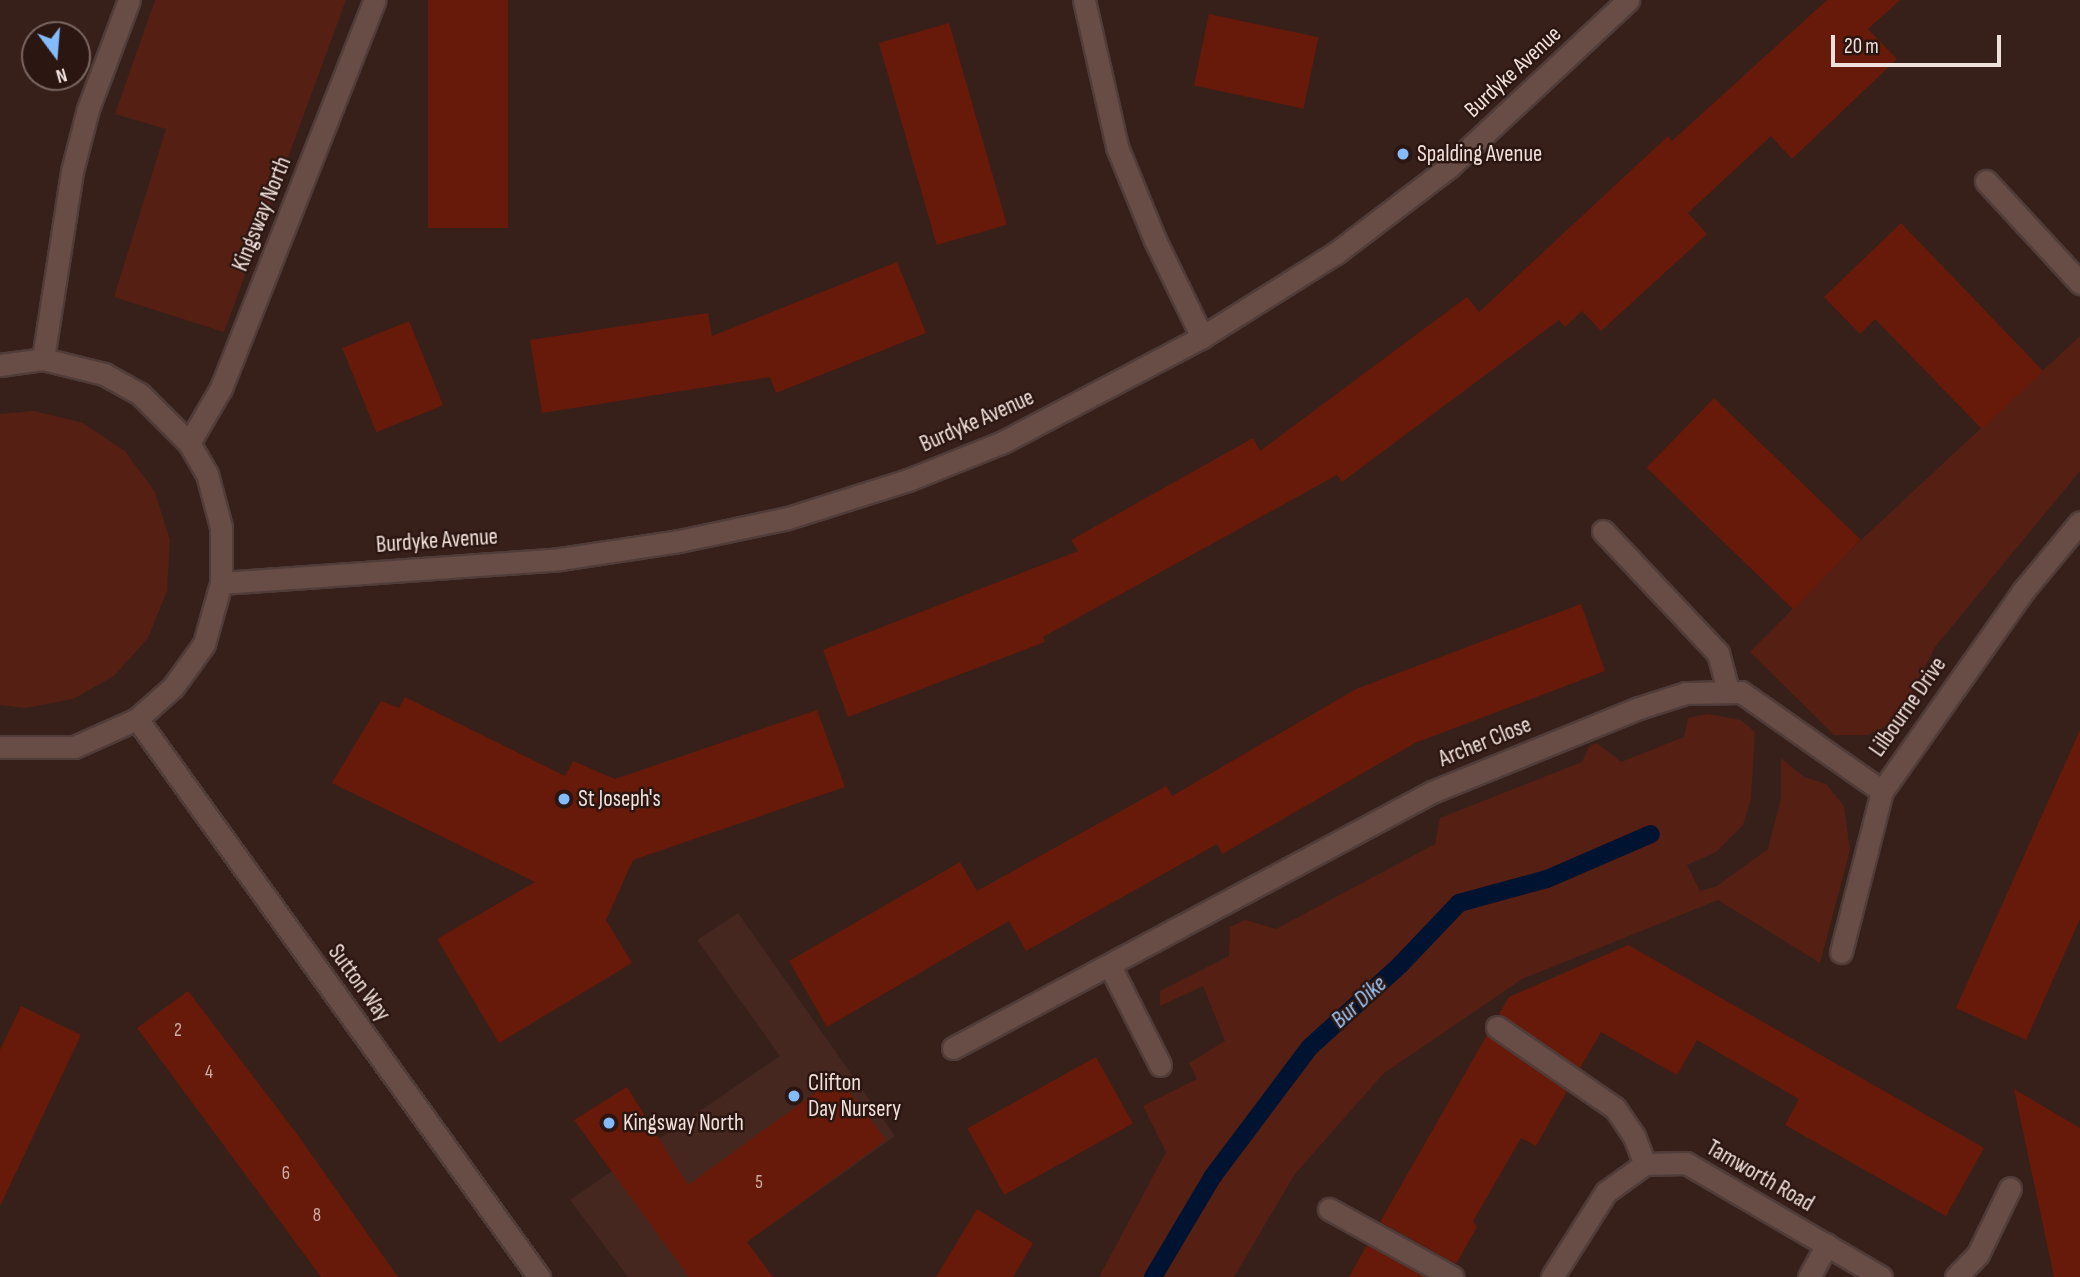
<!DOCTYPE html>
<style>
body{margin:0}
#map{position:relative;width:2080px;height:1277px;overflow:hidden;background:#371f1a;font-family:"Sofia Sans Condensed",sans-serif}
div>[style]{position:absolute}
.built>*{inset:0;background:#452720}
.green>*{inset:0;background:#561f13}
.stream>*{height:18px;margin:-9px;padding:0 9px;transform-origin:9px;border-radius:9px;background:#001331}
.building>*{inset:0;background:#671a09;transform-origin:0 0}
.roads{filter:drop-shadow(2px 0 #503c39) drop-shadow(-2px 0 #503c39) drop-shadow(0 2px #503c39) drop-shadow(0 -2px #503c39)}
.minor>*{height:21px;margin:-10.5px;padding:0 10.5px;transform-origin:10.5px;border-radius:10.5px;background:#684d46}
.dots>*{width:19px;height:19px;translate:-50% -50%;box-sizing:border-box;border:4px solid #2c1611;border-radius:50%}
span{translate:-50% -50%;white-space:nowrap;text-align:center;line-height:1.15;-webkit-text-stroke:5px #2c1611;paint-order:stroke}
.number-label{font-size:19px;color:#ceaea7}
.number-label span{-webkit-text-stroke-width:0}
.street-label{font-size:23px;color:#f0e0dc}
.poi-label{font-size:23px;color:#f0e0dc}
.left{translate:0 -50%;text-align:left}
.water-label{font-size:24px;color:#9ac6f9;font-style:italic}
.north{position:absolute;left:21px;top:21px;width:70px;height:70px;box-sizing:border-box;background:#2c1611;border:2px solid #7a6762;border-radius:50%;rotate:164deg;font-size:19px;font-weight:700;line-height:28px;text-align:center;color:#f0e0dc}
.north::after{content:'';display:block;margin:auto;width:24px;height:32px;background:#84bbfb;clip-path:polygon(50% 0,100% 100%,50% 72%,0 100%)}
.scale{position:absolute;left:1831px;top:35px;width:170px;height:32px;box-sizing:border-box;border:4px solid #f0e0dc;border-top:0;padding-left:9px;font-size:21px;line-height:24px;white-space:nowrap;color:#f0e0dc;-webkit-text-stroke:5px #2c1611;paint-order:stroke}
</style>
<div id="map">
<div class="built">
<div style="clip-path:polygon(738px 913px,895px 1136px,698px 1277px,628px 1277px,570px 1200px,780px 1056px,697px 940px)"></div>
</div>
<div class="green">
<div style="clip-path:polygon(155px 0,346px 0,224px 332px,114px 297px,166px 129px,115px 114px)"></div>
<div style="clip-path:polygon(2080px 336px,2080px 471px,1935px 647px,1898px 720px,1868px 735px,1834px 735px,1750px 652px,1861px 540px)"></div>
<div style="clip-path:polygon(34px 411px,83px 423px,125px 451px,155px 492px,170px 540px,167px 591px,148px 638px,114px 676px,73px 699px,26px 708px,0 705px,0 414px)"></div>
<div style="clip-path:polygon(1707px 714px,1741px 720px,1755px 732px,1751px 799px,1743px 825px,1716px 852px,1687px 865px,1700px 891px,1717px 886px,1768px 849px,1781px 798px,1781px 758px,1804px 777px,1826px 784px,1844px 806px,1850px 850px,1820px 963px,1718px 900px,1522px 979px,1383px 1074px,1295px 1174px,1234px 1277px,1099px 1277px,1166px 1152px,1143px 1106px,1197px 1079px,1189px 1063px,1225px 1041px,1203px 986px,1160px 1006px,1160px 991px,1229px 956px,1230px 927px,1245px 920px,1276px 929px,1435px 844px,1440px 818px,1582px 762px,1589px 746px,1597px 743px,1621px 762px,1684px 737px,1688px 718px)"></div>
</div>
<div class="stream">
<div style="left:1153px;top:1277px;width:117px;rotate:-59.3deg"></div>
<div style="left:1213px;top:1176px;width:161px;rotate:-53.1deg"></div>
<div style="left:1310px;top:1047px;width:122px;rotate:-42.3deg"></div>
<div style="left:1400px;top:965px;width:86px;rotate:-46.4deg"></div>
<div style="left:1459px;top:903px;width:91px;rotate:-15.3deg"></div>
<div style="left:1547px;top:879px;width:113px;rotate:-23.4deg"></div>
</div>
<div class="building">
<div style="left:428px;top:0;width:80px;height:228px"></div>
<div style="clip-path:polygon(1827px 0,1900px 0,1868px 29px,1897px 59px,1792px 159px,1771px 136px,1688px 213px,1707px 234px,1601px 331px,1582px 311px,1565px 327px,1559px 320px,1342px 482px,1337px 475px,1043px 637px,1045px 642px,848px 717px,823px 650px,1078px 551px,1071px 540px,1253px 438px,1260px 451px,1467px 297px,1479px 312px,1668px 136px,1672px 141px)"></div>
<div style="left:1209px;top:14px;width:112px;height:73px;rotate:12deg"></div>
<div style="left:949px;top:23px;width:210px;height:73px;rotate:74deg"></div>
<div style="clip-path:polygon(1901px 223px,2043px 371px,1982px 429px,1875px 319px,1860px 334px,1824px 297px)"></div>
<div style="clip-path:polygon(897px 262px,926px 333px,776px 393px,770px 377px,542px 413px,530px 340px,708px 313px,712px 336px)"></div>
<div style="left:409px;top:321px;width:91px;height:72px;rotate:68deg"></div>
<div style="left:1714px;top:398px;width:204px;height:97px;rotate:44deg"></div>
<div style="clip-path:polygon(1581px 604px,1605px 671px,1415px 743px,1222px 854px,1217px 844px,1026px 951px,1009px 921px,827px 1027px,789px 961px,960px 862px,977px 891px,1166px 786px,1172px 796px,1356px 689px)"></div>
<div style="clip-path:polygon(405px 697px,565px 776px,573px 761px,615px 779px,817px 710px,845px 787px,633px 860px,606px 920px,632px 963px,499px 1043px,437px 939px,535px 882px,332px 783px,381px 701px,399px 708px)"></div>
<div style="clip-path:polygon(2080px 730px,2080px 919px,2026px 1040px,1956px 1008px)"></div>
<div style="clip-path:polygon(1628px 945px,1984px 1148px,1946px 1216px,1785px 1125px,1799px 1099px,1697px 1040px,1677px 1075px,1601px 1032px,1580px 1068px,1499px 1014px,1509px 997px)"></div>
<div style="clip-path:polygon(188px 991px,297px 1134px,398px 1277px,321px 1277px,137px 1028px)"></div>
<div style="clip-path:polygon(21px 1006px,81px 1035px,0 1206px,0 1050px)"></div>
<div style="clip-path:polygon(1487px 1035px,1567px 1091px,1536px 1146px,1521px 1138px,1473px 1221px,1477px 1227px,1456px 1264px,1380px 1222px)"></div>
<div style="left:1096px;top:1057px;width:76px;height:147px;rotate:61deg"></div>
<div style="clip-path:polygon(838px 1076px,886px 1140px,747px 1242px,773px 1277px,689px 1277px,574px 1120px,627px 1087px,688px 1185px)"></div>
<div style="clip-path:polygon(2014px 1089px,2080px 1128px,2080px 1277px,2054px 1277px)"></div>
<div style="clip-path:polygon(977px 1209px,1033px 1243px,1013px 1277px,936px 1277px)"></div>
<div style="clip-path:polygon(1367px 1245px,1425px 1277px,1349px 1277px)"></div>
</div>
<div class="roads">
<div class="minor">
<div style="left:1084px;top:0;width:151px;rotate:77.3deg"></div>
<div style="left:1117px;top:147px;width:100px;rotate:67.8deg"></div>
<div style="left:1155px;top:240px;width:108px;rotate:64.1deg"></div>
<div style="left:1986px;top:181px;width:139px;rotate:47.3deg"></div>
<div style="left:43px;top:359px;width:190px;rotate:-81.2deg"></div>
<div style="left:72px;top:171px;width:64px;rotate:-75.5deg"></div>
<div style="left:88px;top:109px;width:116px;rotate:-69.4deg"></div>
<div style="left:0;top:365px;width:43px;rotate:-7.9deg"></div>
<div style="left:43px;top:359px;width:63px;rotate:13.8deg"></div>
<div style="left:104px;top:374px;width:41px;rotate:29.1deg"></div>
<div style="left:140px;top:394px;width:69px;rotate:45deg"></div>
<div style="left:189px;top:443px;width:36px;rotate:60deg"></div>
<div style="left:207px;top:474px;width:55px;rotate:75.2deg"></div>
<div style="left:221px;top:527px;width:56px;rotate:90deg"></div>
<div style="left:221px;top:583px;width:63px;rotate:105.6deg"></div>
<div style="left:204px;top:644px;width:53px;rotate:125.8deg"></div>
<div style="left:173px;top:687px;width:48px;rotate:138.4deg"></div>
<div style="left:137px;top:719px;width:69px;rotate:156deg"></div>
<div style="left:74px;top:747px;width:74px;rotate:180deg"></div>
<div style="left:189px;top:443px;width:64px;rotate:-59.8deg"></div>
<div style="left:221px;top:388px;width:417px;rotate:-68.4deg"></div>
<div style="left:1603px;top:531px;width:168px;rotate:46.7deg"></div>
<div style="left:1718px;top:653px;width:38px;rotate:75deg"></div>
<div style="left:221px;top:583px;width:340px;rotate:-4deg"></div>
<div style="left:560px;top:559px;width:120px;rotate:-8.6deg"></div>
<div style="left:679px;top:541px;width:111px;rotate:-11.9deg"></div>
<div style="left:788px;top:518px;width:126px;rotate:-17.6deg"></div>
<div style="left:908px;top:480px;width:102px;rotate:-21.8deg"></div>
<div style="left:1003px;top:442px;width:225px;rotate:-27.8deg"></div>
<div style="left:1202px;top:337px;width:158px;rotate:-32.1deg"></div>
<div style="left:1336px;top:253px;width:142px;rotate:-37.3deg"></div>
<div style="left:1449px;top:167px;width:245px;rotate:-43deg"></div>
<div style="left:137px;top:719px;width:688px;rotate:54.23deg"></div>
<div style="left:1841px;top:952px;width:166px;rotate:-75.7deg"></div>
<div style="left:1882px;top:791px;width:245px;rotate:-54.8deg"></div>
<div style="left:2023px;top:591px;width:89px;rotate:-50.4deg"></div>
<div style="left:1110px;top:966px;width:111px;rotate:63.2deg"></div>
<div style="left:1497px;top:1027px;width:143px;rotate:34.5deg"></div>
<div style="left:1615px;top:1108px;width:34px;rotate:56deg"></div>
<div style="left:1634px;top:1136px;width:30px;rotate:69deg"></div>
<div style="left:953px;top:1048px;width:543px;rotate:-28.12deg"></div>
<div style="left:1432px;top:792px;width:223px;rotate:-22.1deg"></div>
<div style="left:1639px;top:708px;width:49px;rotate:-17.7deg"></div>
<div style="left:1686px;top:693px;width:55px;rotate:-1deg"></div>
<div style="left:1741px;top:692px;width:172px;rotate:35.1deg"></div>
<div style="left:1329px;top:1209px;width:141px;rotate:28.9deg"></div>
<div style="left:1552px;top:1277px;width:101px;rotate:-57.6deg"></div>
<div style="left:1606px;top:1192px;width:48px;rotate:-35.7deg"></div>
<div style="left:1645px;top:1164px;width:41px;rotate:-1.4deg"></div>
<div style="left:1686px;top:1163px;width:226px;rotate:30.3deg"></div>
<div style="left:1809px;top:1277px;width:37px;rotate:-61deg"></div>
<div style="left:1956px;top:1277px;width:32px;rotate:-46deg"></div>
<div style="left:1978px;top:1254px;width:73px;rotate:-64.1deg"></div>
</div>
</div>
<div class="dots">
<div style="left:1403px;top:154px;background:#84bbfb"></div>
<div style="left:564px;top:799px;background:#84bbfb"></div>
<div style="left:794px;top:1096px;background:#84bbfb"></div>
<div style="left:609px;top:1123px;background:#84bbfb"></div>
</div>
<div class="number-label">
<span style="left:178px;top:1031px">2</span>
<span style="left:209px;top:1073px">4</span>
<span style="left:286px;top:1174px">6</span>
<span style="left:759px;top:1183px">5</span>
<span style="left:317px;top:1216px">8</span>
</div>
<div class="street-label">
<span style="left:1513px;top:72px;rotate:-43deg">Burdyke Avenue</span>
<span style="left:262px;top:214px;rotate:-68deg">Kingsway North</span>
<span style="left:977px;top:421px;rotate:-24deg">Burdyke Avenue</span>
<span style="left:437px;top:541px;rotate:-4deg">Burdyke Avenue</span>
<span style="left:1908px;top:707px;rotate:-55deg">Lilbourne Drive</span>
<span style="left:1485px;top:742px;rotate:-22deg">Archer Close</span>
<span style="left:359px;top:983px;rotate:54deg">Sutton Way</span>
<span style="left:1760px;top:1176px;rotate:30deg">Tamworth Road</span>
</div>
<div class="poi-label">
<span class="left" style="left:1417px;top:154px">Spalding Avenue</span>
<span class="left" style="left:578px;top:799px">St Joseph's</span>
<span class="left" style="left:808px;top:1096px">Clifton<br>Day Nursery</span>
<span class="left" style="left:623px;top:1123px">Kingsway North</span>
</div>
<div class="water-label">
<span style="left:1359px;top:1002px;rotate:-42deg">Bur Dike</span>
</div>
<div class="north">N</div>
<div class="scale">20 m</div>
</div>
